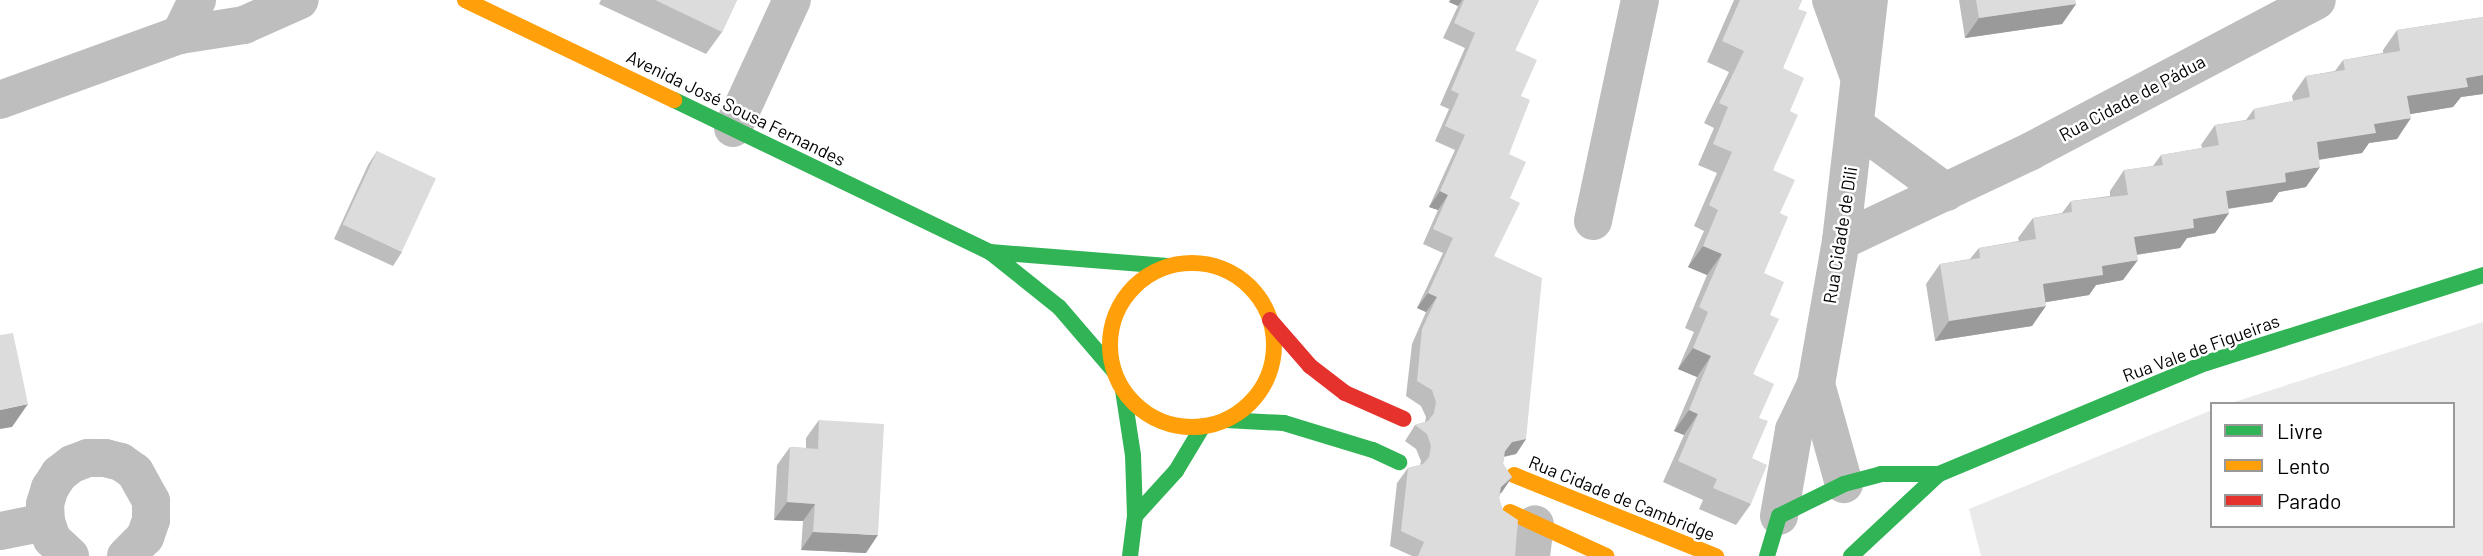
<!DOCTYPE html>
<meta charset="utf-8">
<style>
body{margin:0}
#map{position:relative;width:2483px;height:556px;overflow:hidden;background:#fff;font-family:Barlow,sans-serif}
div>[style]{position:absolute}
.green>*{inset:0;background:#eaeaea}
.street>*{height:38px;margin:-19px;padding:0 19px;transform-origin:19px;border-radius:19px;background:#bebebe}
.fast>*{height:16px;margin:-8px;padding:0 8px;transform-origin:8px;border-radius:8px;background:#30b455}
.slow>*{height:16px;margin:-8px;padding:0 8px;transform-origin:8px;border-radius:8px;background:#ff9f0a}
.slow>.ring{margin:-8px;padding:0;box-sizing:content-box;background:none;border:16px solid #ff9f0a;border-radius:50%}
.jam>*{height:16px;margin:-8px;padding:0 8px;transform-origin:8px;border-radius:8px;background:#e5322d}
.wall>*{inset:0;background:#bdbdbd}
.shaded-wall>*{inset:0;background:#9a9a9a}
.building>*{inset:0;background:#dcdcdc;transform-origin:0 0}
span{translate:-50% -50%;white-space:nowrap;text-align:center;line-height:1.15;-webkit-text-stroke:5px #fff;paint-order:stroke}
.street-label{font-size:18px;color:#000}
.legend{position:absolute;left:2210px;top:402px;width:245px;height:126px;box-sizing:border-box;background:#fff;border:2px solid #999;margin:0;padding:9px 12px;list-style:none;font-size:21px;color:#000}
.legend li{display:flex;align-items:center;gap:14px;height:35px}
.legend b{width:35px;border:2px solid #999}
</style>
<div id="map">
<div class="green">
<div style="clip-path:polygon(2483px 322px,2483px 556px,1981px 556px,1969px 509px,2212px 410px,2212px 526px,2453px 526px,2453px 404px,2228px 404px)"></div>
</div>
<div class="street">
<div style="left:1831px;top:0;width:79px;rotate:70deg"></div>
<div style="left:180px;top:35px;width:39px;rotate:-64deg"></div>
<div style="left:0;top:100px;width:191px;rotate:-19.9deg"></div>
<div style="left:180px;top:35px;width:65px;rotate:-8.9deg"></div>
<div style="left:244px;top:25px;width:61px;rotate:-24.1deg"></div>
<div style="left:1856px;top:126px;width:112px;rotate:36.3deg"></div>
<div style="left:733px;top:128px;width:141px;rotate:-65.3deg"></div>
<div style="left:1593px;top:221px;width:226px;rotate:-78deg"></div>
<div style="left:1841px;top:241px;width:210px;rotate:-25.3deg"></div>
<div style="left:2031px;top:151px;width:323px;rotate:-27.8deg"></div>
<div style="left:1816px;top:384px;width:104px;rotate:74.4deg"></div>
<div style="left:1779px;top:516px;width:87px;rotate:-80.1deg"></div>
<div style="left:1794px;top:430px;width:51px;rotate:-64.4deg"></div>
<div style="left:1816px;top:384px;width:145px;rotate:-80.1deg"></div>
<div style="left:1841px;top:241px;width:243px;rotate:-83.4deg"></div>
<div style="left:0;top:531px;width:47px;rotate:-11.1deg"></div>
<div style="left:70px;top:556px;width:25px;rotate:-137deg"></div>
<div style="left:52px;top:539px;width:18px;rotate:-109deg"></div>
<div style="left:46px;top:522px;width:18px;rotate:-93deg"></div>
<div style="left:45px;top:504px;width:17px;rotate:-73deg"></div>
<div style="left:50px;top:488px;width:17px;rotate:-57deg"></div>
<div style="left:59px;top:474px;width:16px;rotate:-38deg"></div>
<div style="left:72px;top:464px;width:17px;rotate:-21deg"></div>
<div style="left:88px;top:458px;width:17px"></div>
<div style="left:105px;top:458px;width:16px;rotate:14deg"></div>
<div style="left:121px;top:462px;width:17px;rotate:36deg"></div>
<div style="left:135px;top:472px;width:33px;rotate:61deg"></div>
<div style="left:151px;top:501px;width:19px;rotate:90deg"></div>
<div style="left:151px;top:520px;width:18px;rotate:109deg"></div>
<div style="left:145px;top:537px;width:27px;rotate:135deg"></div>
<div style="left:1531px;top:556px;width:32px;rotate:-83deg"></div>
</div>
<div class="fast">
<div style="left:674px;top:100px;width:351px;rotate:25.7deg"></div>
<div style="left:990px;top:252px;width:88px;rotate:38.6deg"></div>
<div style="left:1059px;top:307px;width:84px;rotate:49.3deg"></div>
<div style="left:990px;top:252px;width:178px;rotate:4.5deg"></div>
<div style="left:1123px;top:390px;width:66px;rotate:81.3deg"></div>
<div style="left:1133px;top:455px;width:61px;rotate:88.1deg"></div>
<div style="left:1135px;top:516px;width:40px;rotate:97.1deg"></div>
<div style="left:1226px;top:420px;width:58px;rotate:3deg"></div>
<div style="left:1284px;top:423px;width:93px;rotate:16.9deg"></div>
<div style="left:1373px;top:450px;width:29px;rotate:25deg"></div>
<div style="left:1135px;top:516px;width:61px;rotate:-47.7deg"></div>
<div style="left:1176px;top:471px;width:52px;rotate:-59deg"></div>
<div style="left:1767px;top:556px;width:42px;rotate:-73.3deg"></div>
<div style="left:1779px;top:516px;width:72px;rotate:-26.2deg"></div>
<div style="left:1844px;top:484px;width:38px;rotate:-15deg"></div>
<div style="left:1881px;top:474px;width:58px"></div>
<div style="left:1851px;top:556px;width:120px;rotate:-43deg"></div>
<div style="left:1939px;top:474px;width:289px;rotate:-22.6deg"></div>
<div style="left:2206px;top:363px;width:291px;rotate:-17.6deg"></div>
</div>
<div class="slow">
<div style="left:465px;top:0;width:232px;rotate:25.6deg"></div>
<div class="ring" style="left:1110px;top:263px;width:148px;height:148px"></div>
<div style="left:1514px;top:475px;width:218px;rotate:21.9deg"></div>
<div style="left:1510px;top:512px;width:106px;rotate:24.6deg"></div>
</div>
<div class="jam">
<div style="left:1270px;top:320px;width:61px;rotate:49deg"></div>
<div style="left:1310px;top:366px;width:44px;rotate:37.6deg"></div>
<div style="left:1345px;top:393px;width:64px;rotate:23.8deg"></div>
</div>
<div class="wall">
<div style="clip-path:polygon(601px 0,737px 0,722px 32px,706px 54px,599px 4px)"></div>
<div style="clip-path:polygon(1450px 0,1539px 0,1515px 50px,1521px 96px,1509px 154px,1510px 198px,1494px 256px,1526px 439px,1516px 454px,1504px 457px,1503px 464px,1512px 477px,1500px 494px,1499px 498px,1515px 556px,1412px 556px,1390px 546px,1397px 483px,1408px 468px,1420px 465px,1421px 461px,1416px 449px,1405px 441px,1415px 425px,1425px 422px,1426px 417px,1421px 406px,1406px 396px,1412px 344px,1426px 312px,1417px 308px,1443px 253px,1423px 244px,1438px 210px,1429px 207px,1455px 150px,1435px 141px,1449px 109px,1440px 105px,1465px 48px,1443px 38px,1458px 6px,1449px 2px)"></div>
<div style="clip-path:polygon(1734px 0,1802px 0,1798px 9px,1783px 68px,1790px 111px,1773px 170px,1780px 213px,1764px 273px,1770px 315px,1753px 374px,1759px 418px,1752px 458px,1751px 504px,1736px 525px,1699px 509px,1703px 500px,1663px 482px,1684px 435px,1674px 431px,1697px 377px,1678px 369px,1694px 332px,1685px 328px,1707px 275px,1688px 267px,1704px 231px,1694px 226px,1717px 173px,1698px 165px,1714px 128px,1704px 123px,1729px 72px,1707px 62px)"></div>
<div style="clip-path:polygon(1959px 0,2075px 0,2076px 4px,2062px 24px,1965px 38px)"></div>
<div style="clip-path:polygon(2483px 17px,2483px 94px,2461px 97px,2453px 107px,2410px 114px,2397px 139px,2369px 143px,2362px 153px,2319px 160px,2306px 187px,2279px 192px,2272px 202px,2228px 209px,2229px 213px,2215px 233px,2187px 238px,2180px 248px,2137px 255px,2123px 280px,2096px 285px,2089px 295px,2046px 302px,2032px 326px,1935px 341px,1926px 284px,1940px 264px,1970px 259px,1979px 248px,2019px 241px,2018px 238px,2033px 218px,2062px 213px,2071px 201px,2110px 196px,2110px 191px,2124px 170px,2153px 166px,2161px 155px,2202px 148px,2201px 145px,2215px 125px,2246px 120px,2254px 109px,2293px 101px,2292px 96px,2306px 76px,2335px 71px,2343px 60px,2383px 53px,2383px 50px,2397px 30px)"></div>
<div style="clip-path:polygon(377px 151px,402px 252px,393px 266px,334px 239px,368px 165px)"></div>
<div style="clip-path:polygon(819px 420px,866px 553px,801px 550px,803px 521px,774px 520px,777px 465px,790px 447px,806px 448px,806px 438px)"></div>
</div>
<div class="shaded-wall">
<div style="clip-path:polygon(1451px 0,1462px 0,1458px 6px,1449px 2px)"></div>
<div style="clip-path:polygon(2076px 4px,2062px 24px,1965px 38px,1979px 18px)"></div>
<div style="clip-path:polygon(2483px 75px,2483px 94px,2461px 97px,2453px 107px,2393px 117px,2407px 96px,2466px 78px)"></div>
<div style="clip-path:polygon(2411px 118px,2397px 139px,2369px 143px,2362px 153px,2302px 162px,2317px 142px,2374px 124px)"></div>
<div style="clip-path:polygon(2320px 167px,2306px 187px,2279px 192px,2272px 202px,2211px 211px,2226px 191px,2285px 173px)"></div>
<div style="clip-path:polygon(1440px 191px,1448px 195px,1438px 210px,1429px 207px)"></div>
<div style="clip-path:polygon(2229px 213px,2215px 233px,2187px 238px,2180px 248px,2120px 257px,2134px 237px,2193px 219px)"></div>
<div style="clip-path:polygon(1703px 246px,1722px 254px,1707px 275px,1688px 267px)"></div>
<div style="clip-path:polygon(2138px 260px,2123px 280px,2096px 285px,2089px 295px,2029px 305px,2043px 284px,2102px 266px)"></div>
<div style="clip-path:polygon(1428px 293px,1437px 297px,1426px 312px,1417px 308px)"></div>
<div style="clip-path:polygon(2046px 306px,2032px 326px,1935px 341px,1949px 321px)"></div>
<div style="clip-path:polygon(1693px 348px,1711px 356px,1697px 377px,1678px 369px)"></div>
<div style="clip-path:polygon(28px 404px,12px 427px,0 429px,0 410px)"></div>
<div style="clip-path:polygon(1689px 410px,1698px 414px,1684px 435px,1674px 431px)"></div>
<div style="clip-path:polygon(1526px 439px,1516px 454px,1501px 457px,1512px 442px)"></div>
<div style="clip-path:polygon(1512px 477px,1502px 492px,1490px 502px,1501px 487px)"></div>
<div style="clip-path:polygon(787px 502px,815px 504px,803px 521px,774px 520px)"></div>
<div style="clip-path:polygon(813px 532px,878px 535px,866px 553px,801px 550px)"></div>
</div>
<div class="building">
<div style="clip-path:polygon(655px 0,737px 0,722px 32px)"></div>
<div style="clip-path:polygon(1464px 0,1539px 0,1515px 50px,1537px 60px,1521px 96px,1530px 100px,1509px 154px,1526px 162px,1510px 198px,1520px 203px,1494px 256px,1542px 278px,1526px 439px,1512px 442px,1505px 451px,1503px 464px,1512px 477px,1501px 487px,1499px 498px,1503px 510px,1518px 520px,1515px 556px,1418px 556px,1424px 542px,1401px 531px,1408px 468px,1423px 464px,1429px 457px,1431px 446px,1427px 434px,1415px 425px,1428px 421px,1434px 413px,1436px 402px,1432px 390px,1417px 381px,1422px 329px,1437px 297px,1428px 293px,1453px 238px,1433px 229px,1448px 195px,1440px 191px,1465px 135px,1445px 126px,1459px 94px,1451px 90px,1475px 33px,1454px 23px)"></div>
<div style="clip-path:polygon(1740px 0,1802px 0,1798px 9px,1807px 12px,1783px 68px,1804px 78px,1790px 111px,1798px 115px,1773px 170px,1795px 180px,1780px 213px,1788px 217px,1764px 273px,1784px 282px,1770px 315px,1779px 319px,1753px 374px,1774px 384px,1759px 418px,1768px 421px,1752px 458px,1767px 465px,1751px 504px,1713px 488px,1717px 479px,1678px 461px,1698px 414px,1689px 410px,1711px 356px,1693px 348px,1708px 312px,1699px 307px,1722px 254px,1703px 246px,1718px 210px,1709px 205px,1732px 152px,1713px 144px,1728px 107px,1719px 103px,1744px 51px,1722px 41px)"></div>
<div style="clip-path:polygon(1976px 0,2075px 0,2076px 4px,1979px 18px)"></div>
<div style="clip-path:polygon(2483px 17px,2483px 75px,2466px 78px,2468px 87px,2407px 96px,2411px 118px,2374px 124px,2376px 133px,2317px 142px,2320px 167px,2285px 173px,2286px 182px,2226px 191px,2229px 213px,2193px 219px,2194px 228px,2134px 237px,2138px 260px,2102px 266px,2103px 275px,2043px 284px,2046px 306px,1949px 321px,1940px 264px,1980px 258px,1979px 248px,2036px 239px,2033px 218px,2072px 212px,2071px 201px,2128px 195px,2124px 170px,2163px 165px,2161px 155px,2219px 145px,2215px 125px,2255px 119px,2254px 109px,2310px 97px,2306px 76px,2345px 70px,2343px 60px,2400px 51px,2397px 30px)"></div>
<div style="left:377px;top:151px;width:65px;height:81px;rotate:25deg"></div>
<div style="clip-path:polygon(13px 333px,28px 404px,0 410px,0 335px)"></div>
<div style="clip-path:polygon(819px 420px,884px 424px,878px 535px,813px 532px,815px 504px,787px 502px,790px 447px,818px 449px)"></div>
</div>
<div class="street-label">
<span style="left:2132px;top:98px;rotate:-28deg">Rua Cidade de Pádua</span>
<span style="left:736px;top:108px;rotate:26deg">Avenida José Sousa Fernandes</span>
<span style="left:1840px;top:235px;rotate:-81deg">Rua Cidade de Dili</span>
<span style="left:2201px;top:348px;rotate:-20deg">Rua Vale de Figueiras</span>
<span style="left:1622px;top:498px;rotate:22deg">Rua Cidade de Cambridge</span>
</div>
<ul class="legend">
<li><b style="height:9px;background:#30b455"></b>Livre</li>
<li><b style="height:9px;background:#ff9f0a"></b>Lento</li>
<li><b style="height:9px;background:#e5322d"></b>Parado</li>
</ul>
</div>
